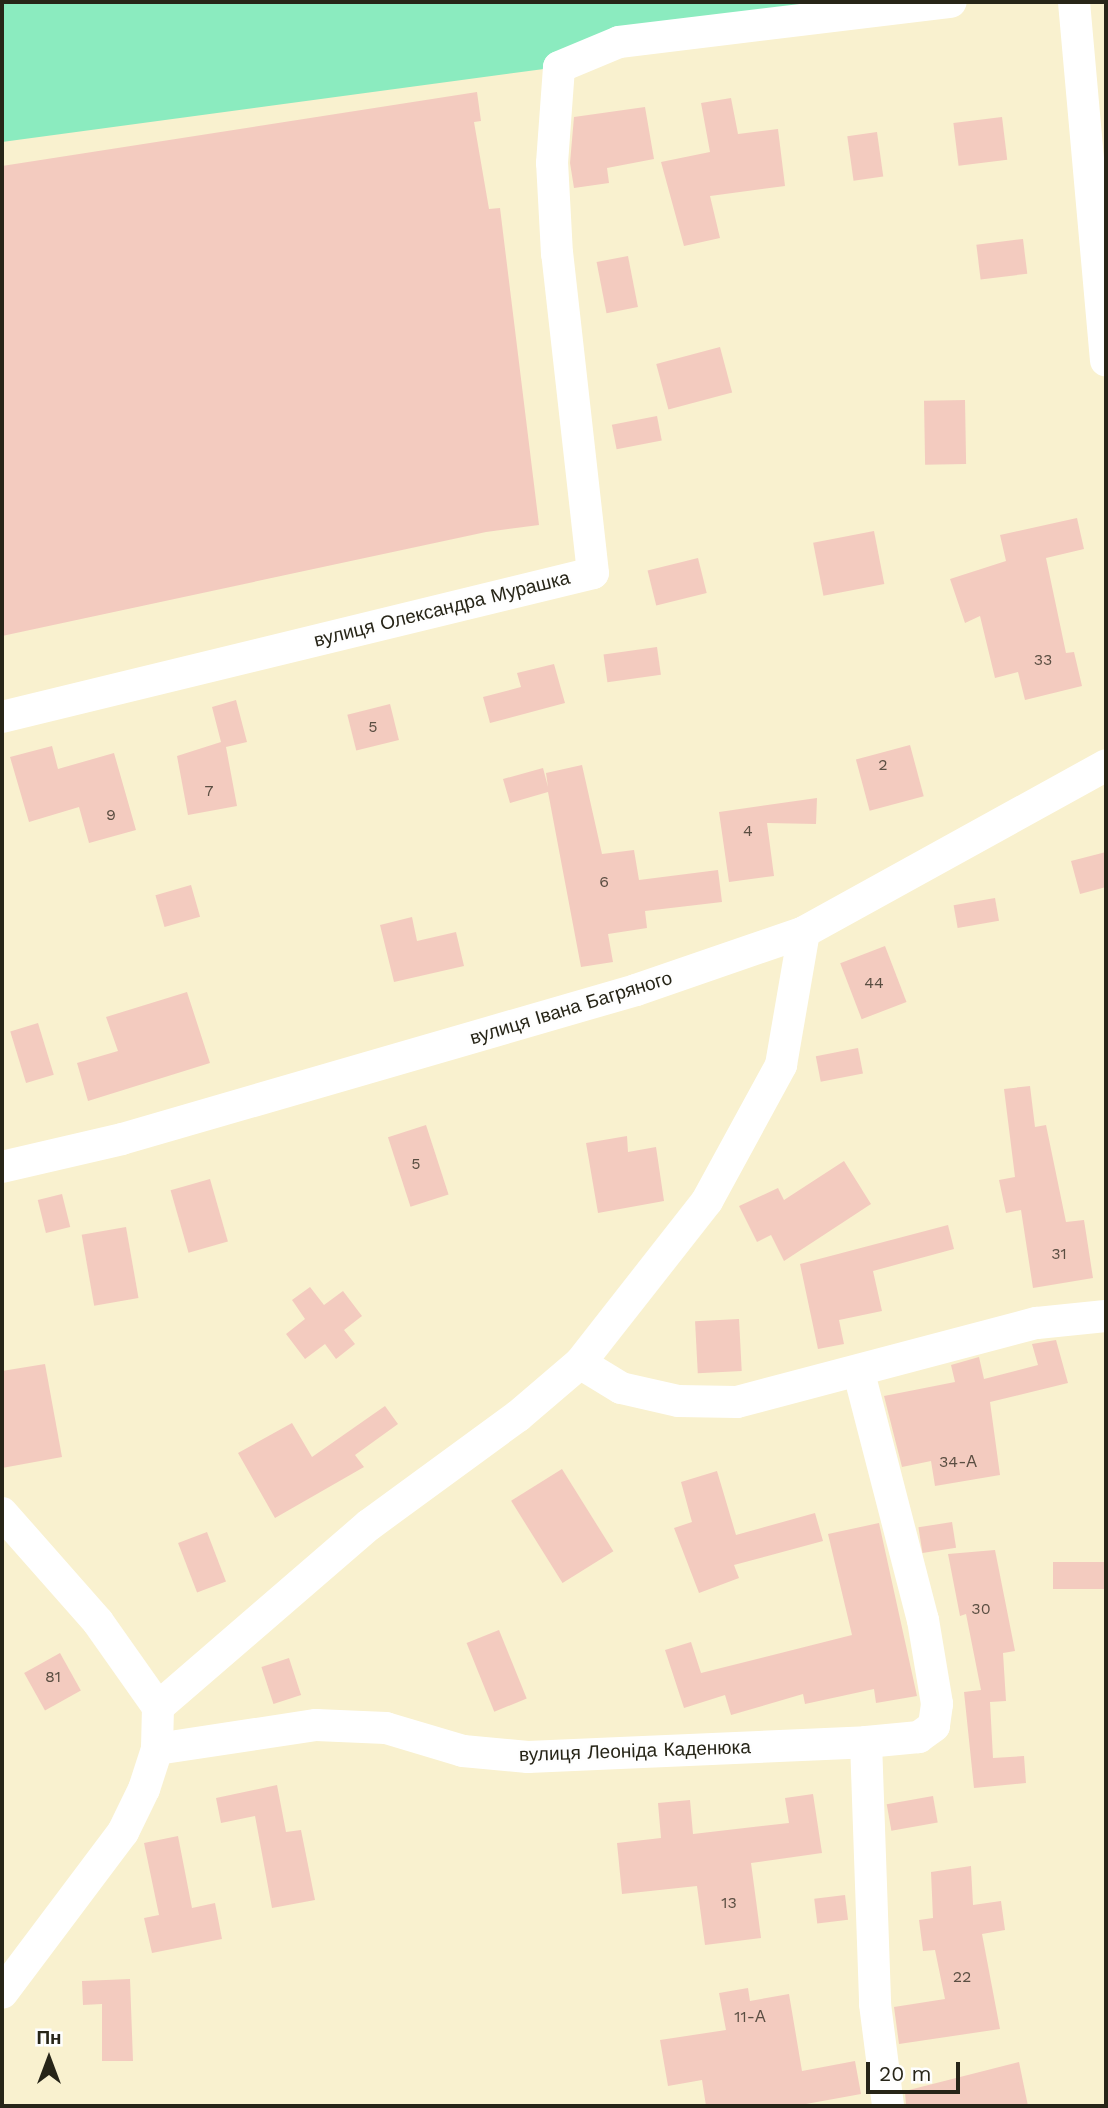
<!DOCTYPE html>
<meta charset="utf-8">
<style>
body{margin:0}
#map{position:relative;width:1108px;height:2108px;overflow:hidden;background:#f9f1cf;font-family:"Work Sans",sans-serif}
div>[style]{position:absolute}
.green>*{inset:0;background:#8bebbf}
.building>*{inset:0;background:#f3cbbf;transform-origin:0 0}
.street>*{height:32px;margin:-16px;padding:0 16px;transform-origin:16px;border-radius:16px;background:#fff}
span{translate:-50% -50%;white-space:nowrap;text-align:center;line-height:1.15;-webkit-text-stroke:5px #fefefe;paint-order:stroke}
.number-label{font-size:16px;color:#5a4e42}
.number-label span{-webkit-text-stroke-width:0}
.street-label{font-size:19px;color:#272518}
.frame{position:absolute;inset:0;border:4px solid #272518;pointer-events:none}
.north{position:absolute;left:14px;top:2024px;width:70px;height:70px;-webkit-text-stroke:5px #fefefe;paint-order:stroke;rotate:0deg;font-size:19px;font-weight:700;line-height:28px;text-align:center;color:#272518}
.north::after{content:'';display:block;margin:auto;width:24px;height:32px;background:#272518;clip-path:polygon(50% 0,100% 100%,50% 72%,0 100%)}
.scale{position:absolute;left:866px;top:2062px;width:94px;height:32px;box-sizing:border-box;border:4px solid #272518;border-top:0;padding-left:9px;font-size:21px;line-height:24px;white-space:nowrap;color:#272518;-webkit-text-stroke:5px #fefefe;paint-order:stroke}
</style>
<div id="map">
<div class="green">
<div style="clip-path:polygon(2px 2px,951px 2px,559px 67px,2px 142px)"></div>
</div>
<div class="building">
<div style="clip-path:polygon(477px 92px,481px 121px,474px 122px,489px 209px,500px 208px,539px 525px,486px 532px,2px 636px,2px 166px)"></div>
<div style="clip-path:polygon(731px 98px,738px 134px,778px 129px,785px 186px,710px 196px,720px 238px,684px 246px,661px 162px,710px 152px,701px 103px)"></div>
<div style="clip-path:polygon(645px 107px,654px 159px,607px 168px,609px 183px,574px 188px,570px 163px,574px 117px)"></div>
<div style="left:1002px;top:117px;width:43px;height:49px;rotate:83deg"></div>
<div style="left:877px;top:132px;width:45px;height:30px;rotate:82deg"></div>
<div style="left:1023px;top:239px;width:35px;height:47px;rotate:83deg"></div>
<div style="left:628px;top:256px;width:52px;height:32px;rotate:79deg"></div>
<div style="left:720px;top:347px;width:47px;height:66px;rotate:75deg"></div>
<div style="left:965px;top:400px;width:64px;height:41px;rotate:89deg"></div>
<div style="left:657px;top:416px;width:25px;height:46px;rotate:79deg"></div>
<div style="clip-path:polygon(1077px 518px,1084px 549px,1046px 558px,1066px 653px,1074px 652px,1082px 686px,1025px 700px,1018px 672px,995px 678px,980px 616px,965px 623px,950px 579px,1006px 561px,1000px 535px)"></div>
<div style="left:874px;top:531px;width:54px;height:62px;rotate:79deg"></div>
<div style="left:698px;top:558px;width:36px;height:52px;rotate:76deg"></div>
<div style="left:657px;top:647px;width:28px;height:54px;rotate:82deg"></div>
<div style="clip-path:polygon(554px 664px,565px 703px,490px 723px,483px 697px,521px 687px,517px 673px)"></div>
<div style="clip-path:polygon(236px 700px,247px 742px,226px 747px,237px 806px,188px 815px,177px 756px,221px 742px,212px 707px)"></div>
<div style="left:390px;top:704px;width:37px;height:44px;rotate:76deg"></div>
<div style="left:910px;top:745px;width:53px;height:56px;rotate:75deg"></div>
<div style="clip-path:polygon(52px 746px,58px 769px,114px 753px,136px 830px,89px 843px,79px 807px,29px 822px,10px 757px)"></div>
<div style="clip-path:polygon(582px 765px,602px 854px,634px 850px,639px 880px,718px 870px,722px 902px,645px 911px,647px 928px,608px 934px,613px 962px,581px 967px,548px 792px,510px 803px,503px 779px,543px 768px,548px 787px,546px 773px)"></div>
<div style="clip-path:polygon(817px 798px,816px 824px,767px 823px,774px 876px,729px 882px,719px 812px)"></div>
<div style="clip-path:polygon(1106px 852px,1106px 887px,1080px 894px,1071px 861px)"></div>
<div style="left:191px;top:885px;width:33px;height:37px;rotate:74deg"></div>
<div style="left:995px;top:898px;width:23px;height:42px;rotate:80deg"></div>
<div style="clip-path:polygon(412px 917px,417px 941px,456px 932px,464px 966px,394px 982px,380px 925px)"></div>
<div style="left:885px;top:946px;width:60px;height:48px;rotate:69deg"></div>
<div style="clip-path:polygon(187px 992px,210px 1063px,88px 1101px,77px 1063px,118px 1051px,106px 1017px)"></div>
<div style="left:38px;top:1023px;width:54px;height:29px;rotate:73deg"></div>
<div style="left:858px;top:1048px;width:26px;height:43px;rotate:79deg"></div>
<div style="clip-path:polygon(1030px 1086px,1035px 1127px,1046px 1125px,1066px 1222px,1084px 1220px,1093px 1278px,1033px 1288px,1021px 1210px,1006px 1213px,999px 1180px,1015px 1177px,1004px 1089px)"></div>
<div style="left:426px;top:1125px;width:73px;height:40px;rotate:72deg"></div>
<div style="clip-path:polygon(627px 1136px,628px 1152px,656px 1147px,664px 1201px,598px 1213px,586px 1143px)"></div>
<div style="clip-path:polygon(844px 1161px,871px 1204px,784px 1261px,771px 1235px,757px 1242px,739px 1206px,778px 1188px,784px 1200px)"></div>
<div style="left:210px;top:1179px;width:65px;height:41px;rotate:74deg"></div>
<div style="left:62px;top:1194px;width:34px;height:25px;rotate:76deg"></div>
<div style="clip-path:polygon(948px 1225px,954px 1249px,873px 1271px,882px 1311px,839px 1320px,844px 1344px,818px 1349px,800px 1264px)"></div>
<div style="left:126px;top:1227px;width:72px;height:45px;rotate:80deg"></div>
<div style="clip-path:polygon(310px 1287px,324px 1305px,343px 1291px,362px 1316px,344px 1330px,355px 1344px,336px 1359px,325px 1344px,305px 1359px,286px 1334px,305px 1319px,292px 1300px)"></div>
<div style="left:739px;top:1319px;width:52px;height:44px;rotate:87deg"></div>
<div style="clip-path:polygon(1056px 1340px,1068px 1383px,990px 1402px,1000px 1475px,935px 1486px,931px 1461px,902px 1467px,884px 1396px,955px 1382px,951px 1365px,979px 1357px,984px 1379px,1038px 1365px,1032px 1344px)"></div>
<div style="clip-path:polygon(45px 1364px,62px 1457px,2px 1468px,2px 1371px)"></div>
<div style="clip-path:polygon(385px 1406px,398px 1424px,355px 1455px,364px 1467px,275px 1518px,238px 1453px,292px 1423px,312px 1457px)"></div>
<div style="left:562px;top:1469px;width:97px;height:60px;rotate:58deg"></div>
<div style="clip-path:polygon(717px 1471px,736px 1535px,815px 1513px,823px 1541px,734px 1565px,739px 1578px,699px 1593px,674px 1528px,692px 1522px,681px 1482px)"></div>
<div style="left:952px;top:1522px;width:26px;height:34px;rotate:81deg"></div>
<div style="clip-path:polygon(879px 1523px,917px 1696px,876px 1703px,874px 1689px,805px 1704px,803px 1694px,731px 1715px,725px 1695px,684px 1708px,665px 1650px,691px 1642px,701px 1673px,852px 1635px,828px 1534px)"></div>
<div style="left:207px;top:1532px;width:53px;height:31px;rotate:69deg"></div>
<div style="clip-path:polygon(995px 1550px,1015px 1651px,1003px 1653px,1006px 1701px,990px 1702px,993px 1758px,1024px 1756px,1026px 1783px,974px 1788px,964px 1692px,981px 1690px,966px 1614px,960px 1616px,948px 1554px)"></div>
<div style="left:1106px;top:1562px;width:27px;height:53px;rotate:90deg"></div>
<div style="left:499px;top:1630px;width:74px;height:35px;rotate:68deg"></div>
<div style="left:60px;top:1653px;width:43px;height:41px;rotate:61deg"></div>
<div style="left:289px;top:1658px;width:39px;height:29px;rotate:72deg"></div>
<div style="clip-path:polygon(277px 1785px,286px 1832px,301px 1830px,315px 1900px,272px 1908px,255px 1816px,221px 1823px,216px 1798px)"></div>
<div style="clip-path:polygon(813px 1794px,822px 1853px,751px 1863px,761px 1938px,705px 1945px,697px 1886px,622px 1894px,617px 1843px,661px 1838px,658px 1803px,690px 1800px,693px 1834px,789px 1823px,785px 1798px)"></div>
<div style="left:933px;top:1796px;width:27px;height:47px;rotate:80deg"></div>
<div style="clip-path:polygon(178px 1836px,192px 1908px,215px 1903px,222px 1939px,152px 1953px,144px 1918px,159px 1915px,144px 1843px)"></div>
<div style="clip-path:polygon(971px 1866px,973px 1905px,1001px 1901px,1005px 1930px,982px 1934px,1000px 2029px,899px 2044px,894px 2007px,945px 1999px,935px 1950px,923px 1951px,919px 1920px,933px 1918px,931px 1872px)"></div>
<div style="left:845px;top:1895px;width:25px;height:31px;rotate:83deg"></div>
<div style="clip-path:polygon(130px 1979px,133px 2061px,102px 2061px,102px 2004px,83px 2005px,82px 1981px)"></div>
<div style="clip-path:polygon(748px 1988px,750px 2001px,789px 1994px,802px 2071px,855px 2061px,861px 2094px,795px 2106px,706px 2106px,702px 2080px,668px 2086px,660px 2040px,726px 2030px,719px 1993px)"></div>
<div style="clip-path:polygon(1019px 2062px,1028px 2106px,906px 2106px,905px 2091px)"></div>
</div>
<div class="street">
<div style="left:1074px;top:2px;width:360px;rotate:84.9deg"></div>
<div style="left:2px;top:717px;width:608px;rotate:-13.69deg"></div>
<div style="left:593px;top:573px;width:321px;rotate:-96.4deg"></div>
<div style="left:557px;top:254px;width:91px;rotate:-93.1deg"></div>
<div style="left:552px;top:163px;width:96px;rotate:-85.8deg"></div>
<div style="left:559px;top:67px;width:65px;rotate:-22.6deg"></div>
<div style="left:619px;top:42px;width:334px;rotate:-6.9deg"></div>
<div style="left:2px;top:1167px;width:123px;rotate:-13.1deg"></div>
<div style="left:122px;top:1139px;width:535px;rotate:-16.17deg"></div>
<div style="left:636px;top:990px;width:178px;rotate:-19deg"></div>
<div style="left:804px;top:932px;width:345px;rotate:-28.9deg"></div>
<div style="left:580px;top:1363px;width:48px;rotate:31.4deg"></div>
<div style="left:621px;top:1388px;width:58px;rotate:12.8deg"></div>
<div style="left:678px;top:1401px;width:59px;rotate:1deg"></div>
<div style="left:737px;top:1402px;width:310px;rotate:-14.8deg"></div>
<div style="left:1037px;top:1323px;width:69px;rotate:-5.8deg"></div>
<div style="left:859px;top:1373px;width:255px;rotate:75.5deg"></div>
<div style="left:923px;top:1620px;width:85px;rotate:80.5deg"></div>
<div style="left:937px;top:1704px;width:22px;rotate:98deg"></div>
<div style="left:934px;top:1726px;width:19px;rotate:144deg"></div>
<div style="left:919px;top:1737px;width:53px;rotate:174.6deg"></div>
<div style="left:2px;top:1513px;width:145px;rotate:48.6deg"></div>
<div style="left:98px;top:1622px;width:104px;rotate:54.8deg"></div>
<div style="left:158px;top:1707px;width:42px;rotate:91.4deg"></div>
<div style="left:157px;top:1749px;width:42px;rotate:108deg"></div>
<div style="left:144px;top:1789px;width:48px;rotate:116deg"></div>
<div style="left:123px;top:1832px;width:201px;rotate:126.9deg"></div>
<div style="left:158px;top:1707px;width:279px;rotate:-40.8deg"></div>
<div style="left:369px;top:1525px;width:185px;rotate:-36.2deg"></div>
<div style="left:518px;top:1416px;width:82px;rotate:-40.5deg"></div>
<div style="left:580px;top:1363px;width:206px;rotate:-51.9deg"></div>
<div style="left:707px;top:1201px;width:155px;rotate:-61.4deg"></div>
<div style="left:781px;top:1065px;width:135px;rotate:-80.2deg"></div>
<div style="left:157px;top:1749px;width:161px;rotate:-8.6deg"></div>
<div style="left:316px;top:1725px;width:70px;rotate:2.5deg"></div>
<div style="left:386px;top:1728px;width:80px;rotate:16.6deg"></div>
<div style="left:463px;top:1751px;width:65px;rotate:5.3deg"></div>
<div style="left:528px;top:1757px;width:338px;rotate:-2.5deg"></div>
<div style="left:866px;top:1742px;width:262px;rotate:88deg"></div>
<div style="left:875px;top:2004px;width:103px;rotate:82.7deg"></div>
</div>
<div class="number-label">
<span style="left:1043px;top:660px">33</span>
<span style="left:373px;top:727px">5</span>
<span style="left:883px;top:765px">2</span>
<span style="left:209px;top:791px">7</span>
<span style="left:111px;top:815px">9</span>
<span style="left:748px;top:831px">4</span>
<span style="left:604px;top:882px">6</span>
<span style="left:874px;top:983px">44</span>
<span style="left:416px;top:1164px">5</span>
<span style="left:1059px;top:1254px">31</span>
<span style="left:958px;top:1462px">34-А</span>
<span style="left:981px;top:1609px">30</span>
<span style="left:53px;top:1677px">81</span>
<span style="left:729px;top:1903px">13</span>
<span style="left:962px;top:1977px">22</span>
<span style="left:750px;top:2017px">11-А</span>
</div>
<div class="street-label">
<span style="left:442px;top:609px;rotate:-14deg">вулиця Олександра Мурашка</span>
<span style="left:571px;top:1008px;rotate:-17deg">вулиця Івана Багряного</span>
<span style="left:635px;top:1751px;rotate:-2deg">вулиця Леоніда Каденюка</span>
</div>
<div class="frame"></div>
<div class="north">Пн</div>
<div class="scale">20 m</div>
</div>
